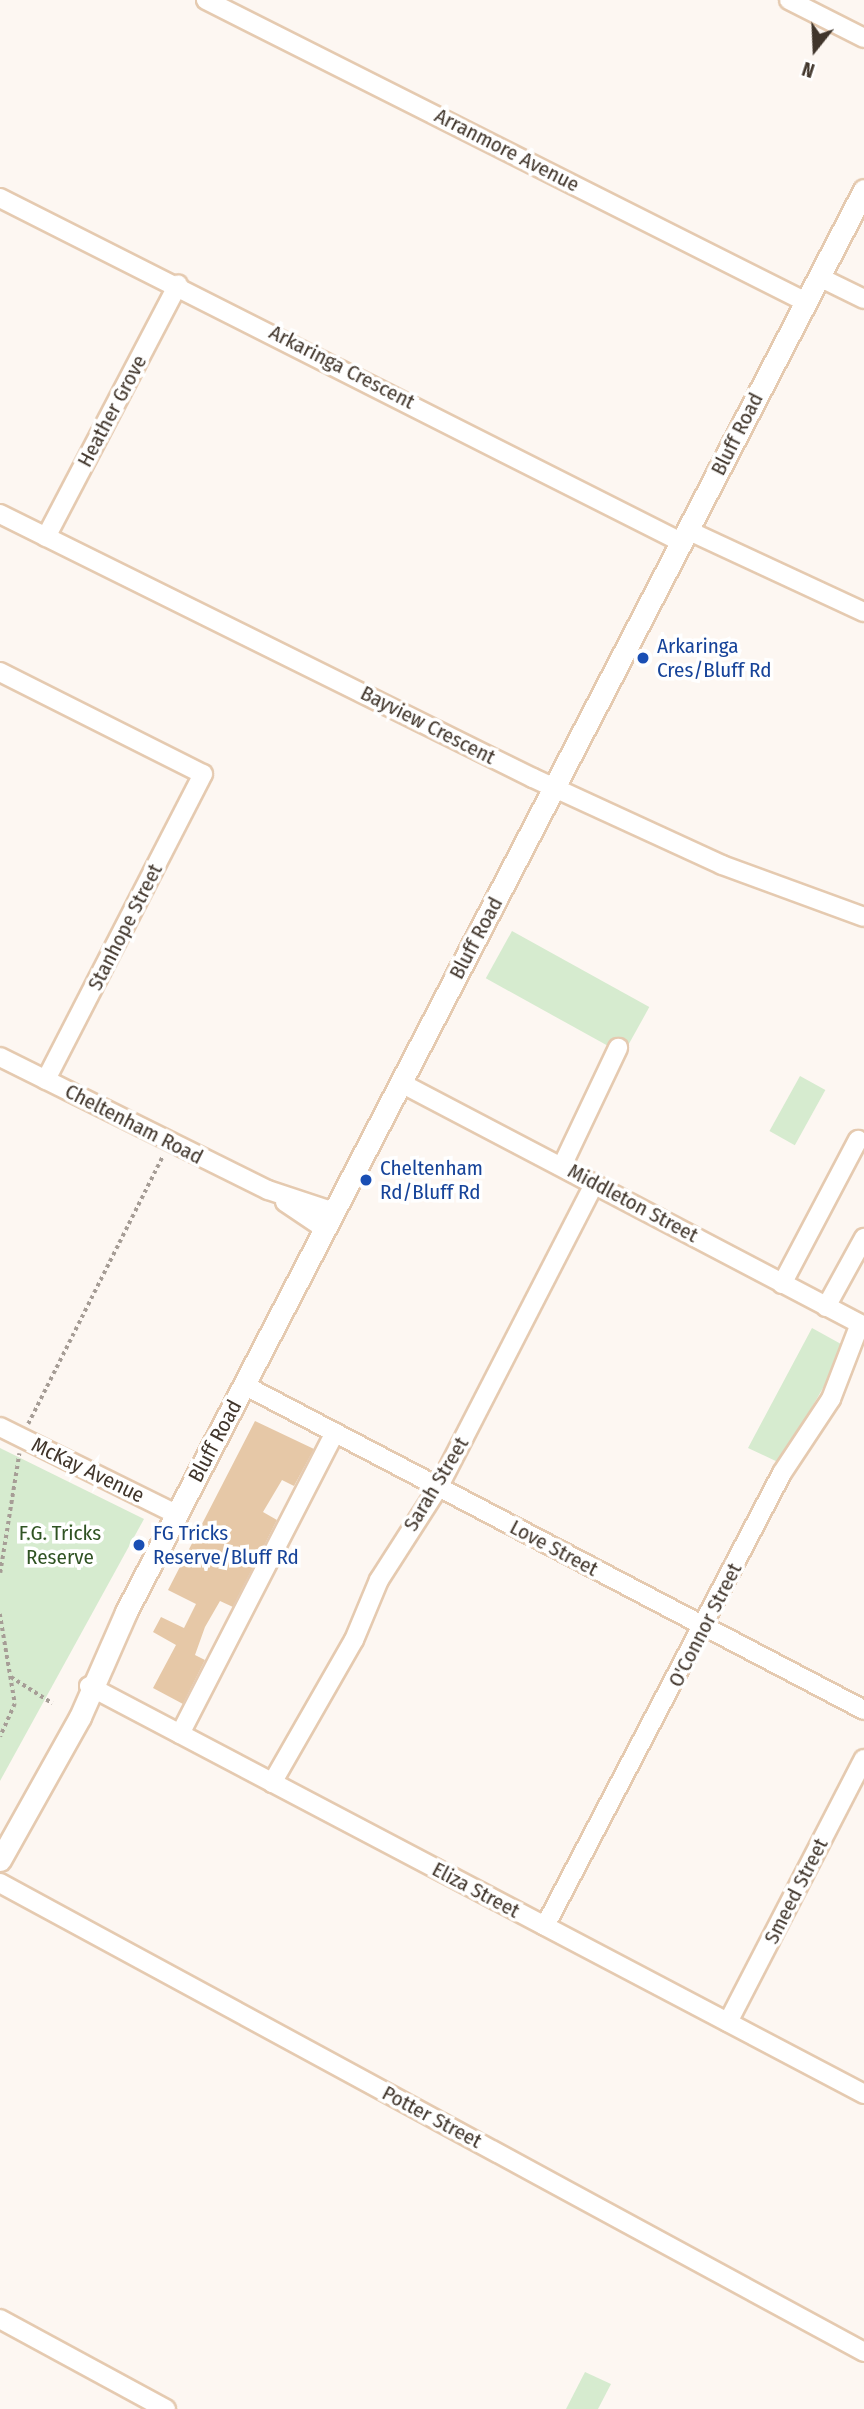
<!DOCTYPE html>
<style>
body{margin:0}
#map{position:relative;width:864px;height:2409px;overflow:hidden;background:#fdf7f2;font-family:"Fira Sans Condensed",sans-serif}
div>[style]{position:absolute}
.green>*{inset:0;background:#d6ebcf;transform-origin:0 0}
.building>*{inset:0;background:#e6c8a7}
.path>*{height:3.5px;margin-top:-1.75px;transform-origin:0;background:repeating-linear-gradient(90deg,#a69d96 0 3.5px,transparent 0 7px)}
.roads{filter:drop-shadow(2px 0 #e5cab0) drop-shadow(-2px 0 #e5cab0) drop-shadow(0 2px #e5cab0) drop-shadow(0 -2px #e5cab0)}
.minor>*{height:18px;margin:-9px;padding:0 9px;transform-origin:9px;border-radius:9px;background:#fff}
.major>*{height:21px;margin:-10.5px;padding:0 10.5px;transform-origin:10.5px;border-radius:10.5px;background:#fff}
.dots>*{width:19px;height:19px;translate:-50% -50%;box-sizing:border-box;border:4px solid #fff;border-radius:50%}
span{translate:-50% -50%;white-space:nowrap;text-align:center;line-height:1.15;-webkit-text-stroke:7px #fff;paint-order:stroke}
.street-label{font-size:21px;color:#40352b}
.transit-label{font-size:21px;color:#164399}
.left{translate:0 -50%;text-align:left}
.park-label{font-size:21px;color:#305323}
.north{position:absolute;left:780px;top:14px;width:70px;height:70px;-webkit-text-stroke:5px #fff;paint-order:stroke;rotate:198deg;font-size:19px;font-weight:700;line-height:28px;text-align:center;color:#40352b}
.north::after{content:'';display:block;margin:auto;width:24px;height:32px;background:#40352b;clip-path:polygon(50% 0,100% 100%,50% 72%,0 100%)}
</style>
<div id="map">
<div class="green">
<div style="left:512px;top:931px;width:157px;height:54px;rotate:29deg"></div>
<div style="left:800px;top:1076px;width:29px;height:63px;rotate:29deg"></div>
<div style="clip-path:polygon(812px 1328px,841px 1344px,839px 1360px,780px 1463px,748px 1448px)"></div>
<div style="clip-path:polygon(0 1448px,144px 1519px,0 1781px)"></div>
<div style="clip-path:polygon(585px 2372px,611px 2384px,598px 2409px,566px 2409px)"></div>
</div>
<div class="building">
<div style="clip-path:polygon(255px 1421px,314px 1449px,294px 1486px,282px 1480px,263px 1512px,277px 1520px,233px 1607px,220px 1601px,205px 1627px,195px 1655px,205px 1660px,183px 1704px,153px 1688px,176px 1645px,153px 1632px,161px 1617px,184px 1628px,196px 1604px,168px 1590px)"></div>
</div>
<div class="path">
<div style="left:28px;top:1424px;width:300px;rotate:-63.3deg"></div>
<div style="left:0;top:1573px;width:121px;rotate:-80.9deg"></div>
<div style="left:0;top:1614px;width:91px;rotate:80.5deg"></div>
<div style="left:15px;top:1704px;width:36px;rotate:114deg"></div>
<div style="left:11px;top:1677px;width:49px;rotate:32.4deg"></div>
</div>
<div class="roads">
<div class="minor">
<div style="left:206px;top:0;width:672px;rotate:26.72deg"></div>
<div style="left:789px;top:0;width:84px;rotate:26.9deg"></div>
<div style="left:0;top:198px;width:763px;rotate:26.8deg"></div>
<div style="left:819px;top:277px;width:50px;rotate:26.1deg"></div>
<div style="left:0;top:514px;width:595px;rotate:26.35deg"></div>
<div style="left:533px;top:778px;width:208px;rotate:24.7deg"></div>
<div style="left:722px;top:865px;width:151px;rotate:20.1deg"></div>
<div style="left:687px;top:530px;width:195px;rotate:24.9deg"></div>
<div style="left:46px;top:537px;width:285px;rotate:-62.4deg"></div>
<div style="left:0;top:672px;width:227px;rotate:26.7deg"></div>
<div style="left:203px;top:774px;width:344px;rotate:117.2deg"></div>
<div style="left:0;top:1057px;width:299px;rotate:26.4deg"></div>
<div style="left:268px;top:1190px;width:70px;rotate:18.4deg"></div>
<div style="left:401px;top:1083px;width:523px;rotate:27.69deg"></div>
<div style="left:562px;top:1166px;width:131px;rotate:-64.6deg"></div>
<div style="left:285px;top:1202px;width:48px;rotate:34deg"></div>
<div style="left:782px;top:1284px;width:163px;rotate:-62.2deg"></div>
<div style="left:826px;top:1307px;width:79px;rotate:-61.2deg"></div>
<div style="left:244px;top:1385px;width:700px;rotate:27.66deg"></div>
<div style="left:0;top:1427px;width:196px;rotate:26.3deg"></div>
<div style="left:89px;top:1686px;width:876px;rotate:27.76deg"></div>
<div style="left:180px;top:1734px;width:339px;rotate:-62.8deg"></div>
<div style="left:272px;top:1783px;width:165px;rotate:-60.2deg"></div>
<div style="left:354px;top:1640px;width:65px;rotate:-67.4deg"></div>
<div style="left:379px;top:1580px;width:109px;rotate:-57.3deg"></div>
<div style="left:438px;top:1488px;width:343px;rotate:-62.8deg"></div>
<div style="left:0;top:1883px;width:983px;rotate:28.49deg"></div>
<div style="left:545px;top:1926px;width:511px;rotate:-62.38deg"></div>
<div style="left:782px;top:1473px;width:89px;rotate:-56.5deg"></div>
<div style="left:831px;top:1399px;width:80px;rotate:-68.9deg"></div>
<div style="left:728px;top:2022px;width:296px;rotate:-62.7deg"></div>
<div style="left:0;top:2319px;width:189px;rotate:28.5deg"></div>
</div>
<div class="major">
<div style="left:0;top:1860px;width:164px;rotate:-60.8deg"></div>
<div style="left:80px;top:1717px;width:115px;rotate:-66.3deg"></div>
<div style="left:126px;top:1612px;width:1602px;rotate:-62.57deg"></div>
</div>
</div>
<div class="dots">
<div style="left:643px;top:658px;background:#1a4fb4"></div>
<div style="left:366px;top:1180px;background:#1a4fb4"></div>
<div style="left:139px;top:1545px;background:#1a4fb4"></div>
</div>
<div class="street-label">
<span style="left:507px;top:150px;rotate:27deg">Arranmore Avenue</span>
<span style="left:342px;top:367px;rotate:27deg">Arkaringa Crescent</span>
<span style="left:112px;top:411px;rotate:-62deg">Heather Grove</span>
<span style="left:737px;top:434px;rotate:-63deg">Bluff Road</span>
<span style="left:428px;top:725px;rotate:27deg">Bayview Crescent</span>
<span style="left:125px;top:927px;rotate:-63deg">Stanhope Street</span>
<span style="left:476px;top:938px;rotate:-62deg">Bluff Road</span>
<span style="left:134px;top:1124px;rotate:27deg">Cheltenham Road</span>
<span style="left:633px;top:1203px;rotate:28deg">Middleton Street</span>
<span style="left:215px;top:1441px;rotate:-62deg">Bluff Road</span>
<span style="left:88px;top:1470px;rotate:26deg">McKay Avenue</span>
<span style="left:436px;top:1484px;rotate:-59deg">Sarah Street</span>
<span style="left:554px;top:1548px;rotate:28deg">Love Street</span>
<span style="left:705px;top:1625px;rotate:-63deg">O'Connor Street</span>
<span style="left:476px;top:1890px;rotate:28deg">Eliza Street</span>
<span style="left:796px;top:1891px;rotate:-63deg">Smeed Street</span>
<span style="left:432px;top:2117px;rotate:28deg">Potter Street</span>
</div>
<div class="transit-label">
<span class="left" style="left:657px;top:658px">Arkaringa<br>Cres/Bluff Rd</span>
<span class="left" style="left:380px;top:1180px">Cheltenham<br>Rd/Bluff Rd</span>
<span class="left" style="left:153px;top:1545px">FG Tricks<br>Reserve/Bluff Rd</span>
</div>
<div class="park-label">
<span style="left:60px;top:1545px">F.G. Tricks<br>Reserve</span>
</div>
<div class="north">N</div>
</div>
